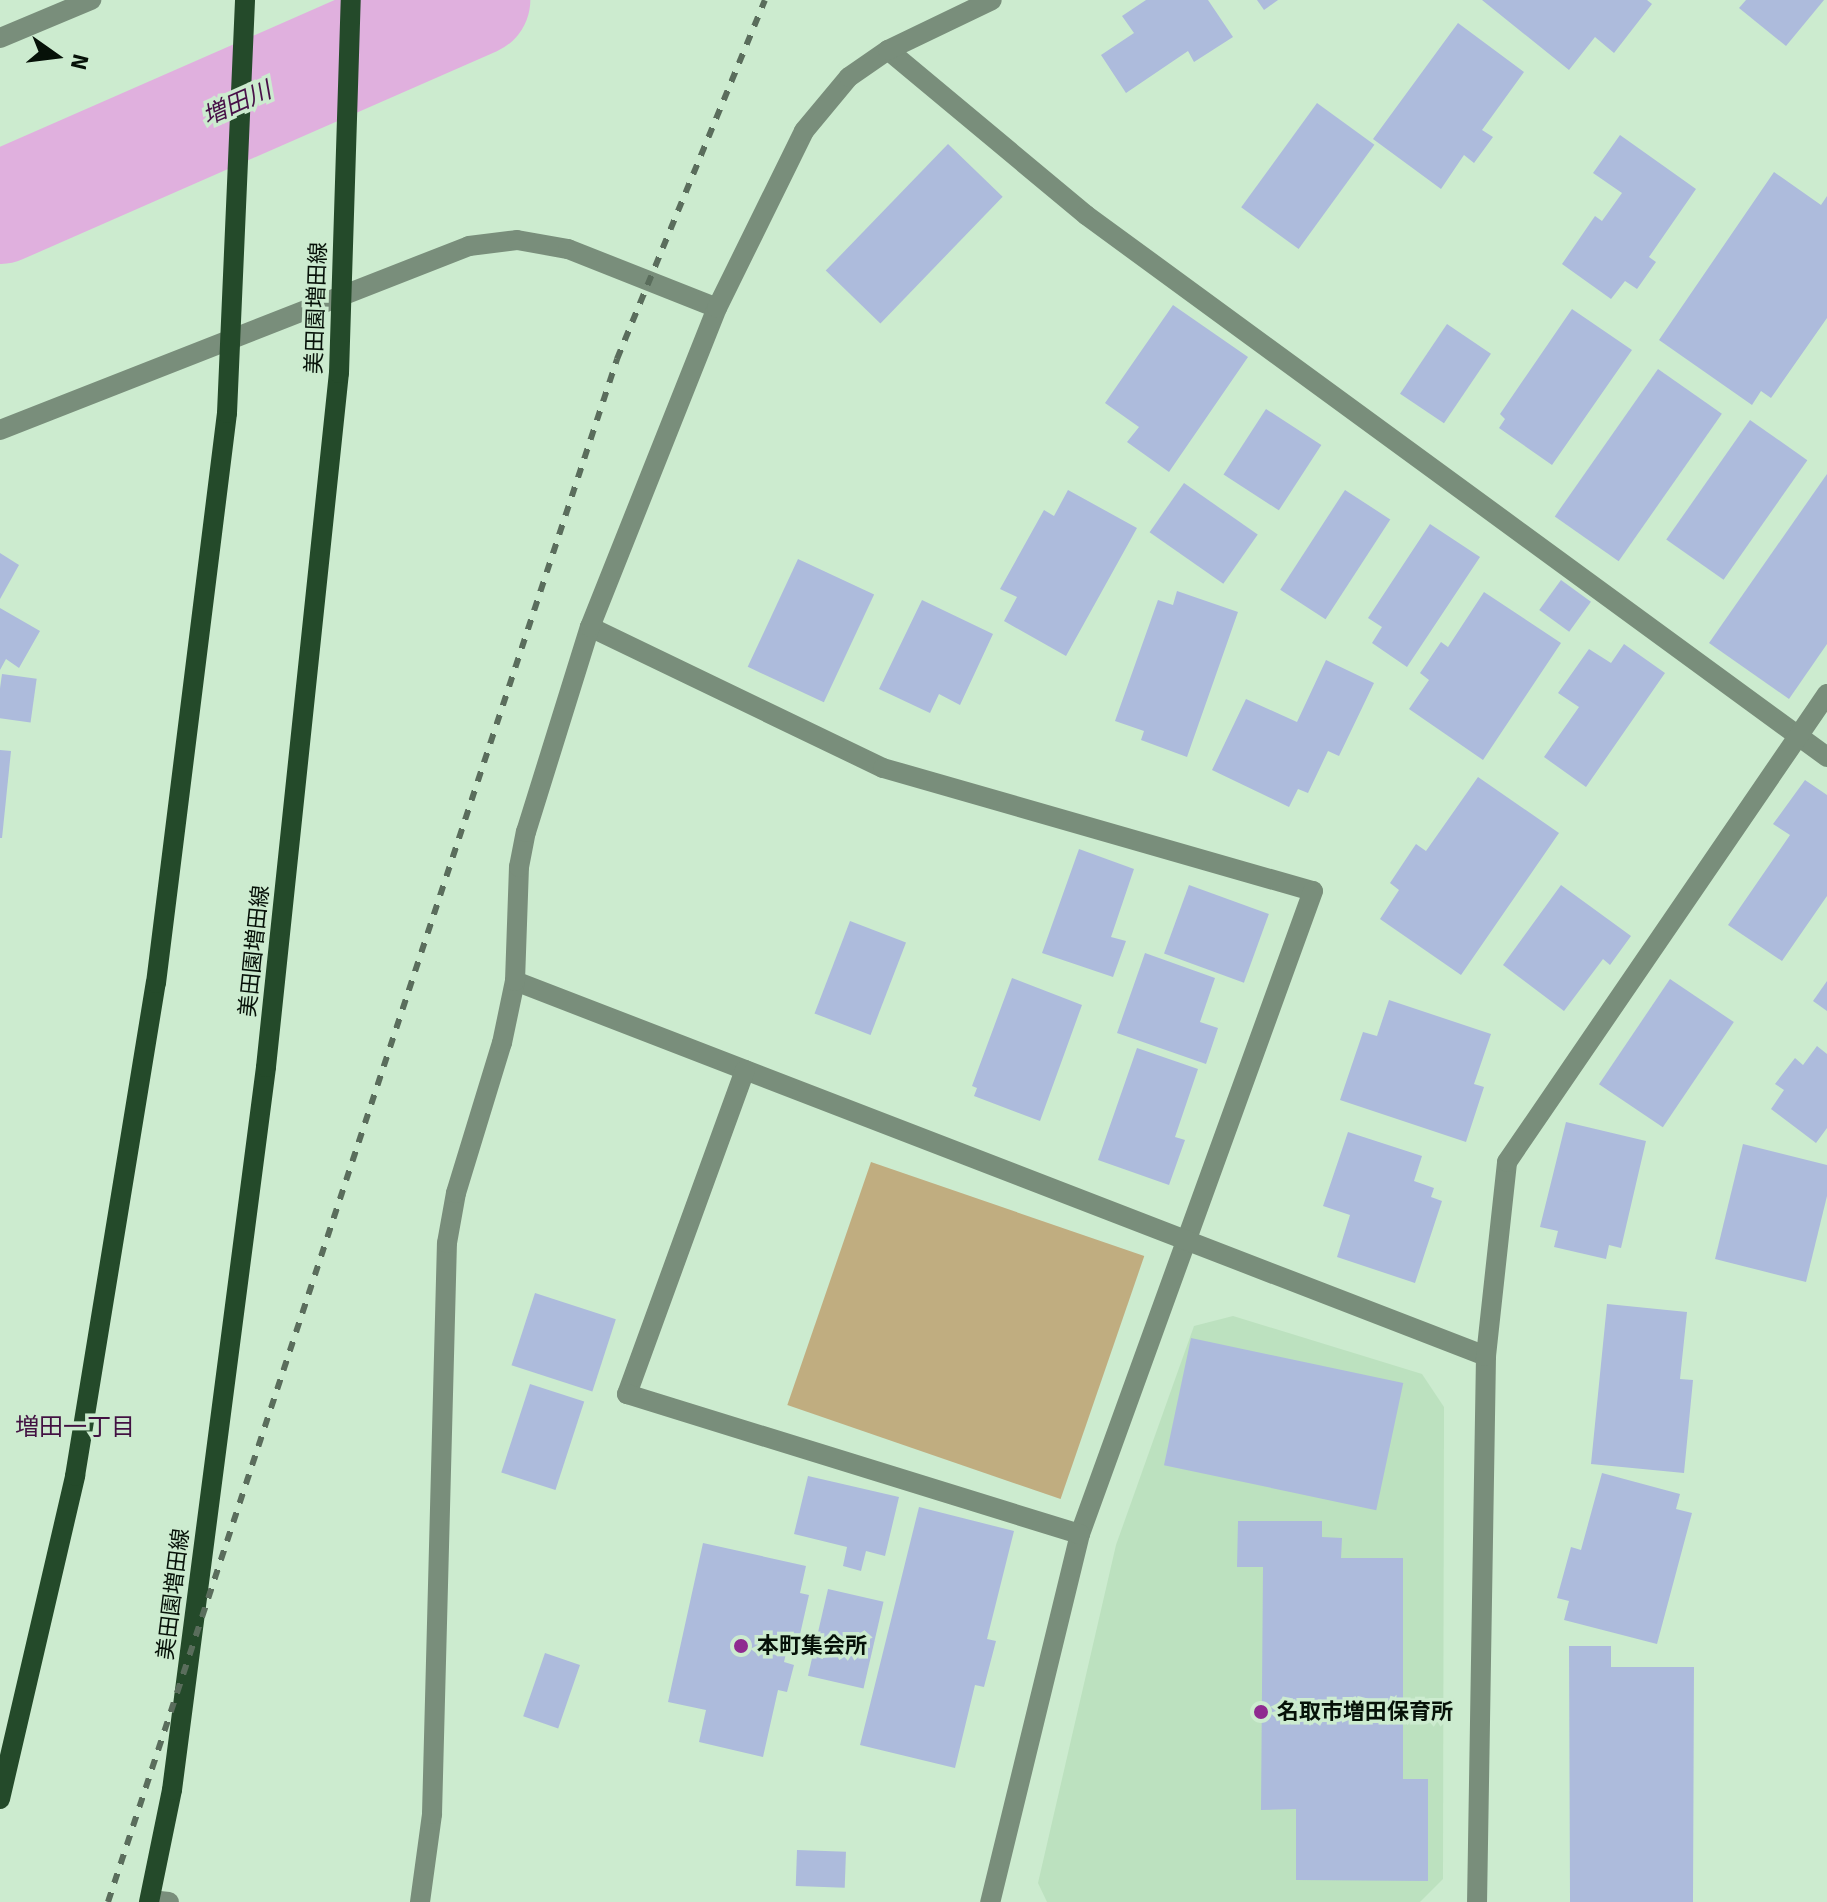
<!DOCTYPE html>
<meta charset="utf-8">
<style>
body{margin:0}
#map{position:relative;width:1827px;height:1902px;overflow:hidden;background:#ccebcf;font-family:Signika,"Noto Sans JP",sans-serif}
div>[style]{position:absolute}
.built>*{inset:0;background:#bce1bf}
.green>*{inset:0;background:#c0ad80;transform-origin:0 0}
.river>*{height:112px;margin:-56px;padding:0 56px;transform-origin:56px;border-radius:56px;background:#e0b0de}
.building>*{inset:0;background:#adbbdc;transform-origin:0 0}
.minor>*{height:20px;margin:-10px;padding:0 10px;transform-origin:10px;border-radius:10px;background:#798e7b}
.major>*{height:20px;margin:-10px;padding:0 10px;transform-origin:10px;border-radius:10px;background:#244a2a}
.rail>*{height:6px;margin-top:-3px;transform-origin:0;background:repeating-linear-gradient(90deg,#5a6d5c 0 10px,transparent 0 20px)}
.major-bridge>*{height:20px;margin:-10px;padding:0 10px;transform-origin:10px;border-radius:10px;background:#244a2a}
.dots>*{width:22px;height:22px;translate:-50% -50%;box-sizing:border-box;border:4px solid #ccebcf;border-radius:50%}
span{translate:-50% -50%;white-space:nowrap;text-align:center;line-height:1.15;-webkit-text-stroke:7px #ccebcf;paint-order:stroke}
.street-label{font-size:22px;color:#061108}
.poi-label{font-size:22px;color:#061108;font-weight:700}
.left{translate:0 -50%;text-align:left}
.water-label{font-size:24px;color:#481048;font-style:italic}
.neighbourhood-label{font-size:24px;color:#421142}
.north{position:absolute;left:16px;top:16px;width:80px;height:80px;-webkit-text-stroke:6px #ccebcf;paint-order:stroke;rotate:104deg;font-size:22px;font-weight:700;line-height:32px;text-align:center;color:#061108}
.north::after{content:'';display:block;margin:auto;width:28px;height:36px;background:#061108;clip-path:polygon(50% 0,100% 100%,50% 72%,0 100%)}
</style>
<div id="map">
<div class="built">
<div style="clip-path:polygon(1233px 1316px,1422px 1374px,1444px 1407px,1443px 1879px,1420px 1902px,1047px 1902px,1038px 1883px,1116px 1545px,1194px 1326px)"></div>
</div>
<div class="green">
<div style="left:871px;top:1162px;width:289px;height:257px;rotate:19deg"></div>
</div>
<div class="river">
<div style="left:0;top:208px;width:518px;rotate:-23.69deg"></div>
</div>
<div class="building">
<div style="clip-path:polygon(1146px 0,1208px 0,1233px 37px,1194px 62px,1188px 51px,1126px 93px,1101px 55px,1134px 33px,1122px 16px)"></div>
<div style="clip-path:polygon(1257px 0,1278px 0,1264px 10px)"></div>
<div style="clip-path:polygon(1482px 0,1647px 0,1652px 4px,1614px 53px,1595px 37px,1569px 70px)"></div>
<div style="clip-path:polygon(1746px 0,1824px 0,1786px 46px,1739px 8px)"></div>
<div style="clip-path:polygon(1458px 23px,1524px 72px,1482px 130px,1493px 137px,1474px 163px,1464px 155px,1441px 189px,1373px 139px)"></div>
<div style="left:1317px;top:103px;width:71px;height:129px;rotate:36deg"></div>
<div style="clip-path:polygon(1620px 135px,1696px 189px,1649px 257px,1656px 262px,1637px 289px,1625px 281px,1611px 299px,1562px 264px,1595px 216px,1602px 221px,1622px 193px,1593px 173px)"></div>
<div style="left:948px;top:144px;width:76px;height:176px;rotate:44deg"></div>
<div style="clip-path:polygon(1774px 172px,1821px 205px,1827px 196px,1827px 318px,1771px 398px,1761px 391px,1752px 405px,1659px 340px)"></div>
<div style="clip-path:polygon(1173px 305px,1248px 357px,1169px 472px,1127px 442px,1139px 427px,1105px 403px)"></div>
<div style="clip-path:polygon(1572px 309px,1632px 350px,1552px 465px,1499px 428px,1505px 419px,1500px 414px)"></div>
<div style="left:1447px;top:324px;width:53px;height:84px;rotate:34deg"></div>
<div style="left:1658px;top:369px;width:78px;height:180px;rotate:35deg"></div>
<div style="left:1266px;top:409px;width:66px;height:78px;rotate:33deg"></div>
<div style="left:1750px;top:420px;width:70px;height:146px;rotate:35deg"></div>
<div style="clip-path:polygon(1827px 474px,1827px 644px,1789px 699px,1709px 643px)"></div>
<div style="left:1184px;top:483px;width:90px;height:60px;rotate:35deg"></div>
<div style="clip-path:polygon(1068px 490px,1137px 528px,1066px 656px,1004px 621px,1017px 597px,1000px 589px,1044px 510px,1054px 516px)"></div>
<div style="left:1345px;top:490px;width:54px;height:119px;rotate:33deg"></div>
<div style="clip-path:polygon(1430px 524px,1480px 557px,1407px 667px,1372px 643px,1382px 627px,1368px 618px)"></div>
<div style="clip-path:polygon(0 553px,19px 565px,0 599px)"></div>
<div style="left:798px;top:559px;width:84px;height:119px;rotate:25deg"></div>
<div style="left:1561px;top:580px;width:37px;height:37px;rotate:36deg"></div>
<div style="clip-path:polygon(1177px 591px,1238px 612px,1187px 757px,1141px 740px,1144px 731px,1115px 721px,1158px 600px,1173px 605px)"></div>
<div style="clip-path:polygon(1484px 592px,1561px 643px,1483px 760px,1409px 709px,1429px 680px,1420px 673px,1441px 642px,1448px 647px)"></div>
<div style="clip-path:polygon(922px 600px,993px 634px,960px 705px,939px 694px,930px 713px,879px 689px)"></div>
<div style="clip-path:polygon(0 608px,40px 631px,19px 668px,6px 659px,0 670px)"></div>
<div style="clip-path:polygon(1624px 644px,1665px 673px,1586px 787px,1544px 757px,1579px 707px,1558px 693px,1589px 649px,1611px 663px)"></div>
<div style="clip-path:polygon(1326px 660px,1374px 683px,1339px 756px,1328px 751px,1308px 793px,1298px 789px,1289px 807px,1212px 770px,1246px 699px,1297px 722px)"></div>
<div style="left:2px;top:674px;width:35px;height:44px;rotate:8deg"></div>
<div style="clip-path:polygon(0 750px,11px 751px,2px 838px,0 838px)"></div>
<div style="clip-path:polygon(1478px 777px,1559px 833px,1461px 975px,1380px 919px,1399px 890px,1390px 883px,1416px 844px,1426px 851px)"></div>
<div style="clip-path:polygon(1805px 780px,1827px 795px,1827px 896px,1782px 961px,1728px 925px,1790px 835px,1773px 824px)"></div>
<div style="clip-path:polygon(1079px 849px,1134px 869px,1111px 937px,1126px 941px,1113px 977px,1042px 953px)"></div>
<div style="left:1189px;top:885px;width:85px;height:73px;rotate:20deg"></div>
<div style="clip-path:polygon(1561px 885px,1631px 936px,1610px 965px,1603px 959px,1564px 1011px,1503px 965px)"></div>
<div style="left:850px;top:921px;width:60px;height:99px;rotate:21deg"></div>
<div style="clip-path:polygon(1145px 953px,1215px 978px,1200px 1022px,1218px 1028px,1206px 1064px,1117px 1033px)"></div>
<div style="clip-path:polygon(1012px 978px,1082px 1005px,1040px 1121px,974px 1096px,977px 1088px,972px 1086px)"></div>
<div style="left:1670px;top:979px;width:77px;height:127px;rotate:34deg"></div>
<div style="clip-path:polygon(1827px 981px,1827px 1011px,1813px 1001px)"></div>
<div style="clip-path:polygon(1389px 1000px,1491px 1034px,1474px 1084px,1484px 1087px,1466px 1142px,1340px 1100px,1363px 1032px,1377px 1036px)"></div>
<div style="clip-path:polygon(1817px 1046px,1827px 1054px,1827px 1128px,1816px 1143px,1771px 1109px,1784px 1090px,1775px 1084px,1795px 1058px,1803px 1065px)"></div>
<div style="clip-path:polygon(1137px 1048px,1198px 1069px,1175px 1137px,1185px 1140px,1169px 1185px,1098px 1160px)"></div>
<div style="clip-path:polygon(1566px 1122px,1646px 1141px,1621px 1248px,1609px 1245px,1606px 1259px,1554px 1247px,1558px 1231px,1540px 1227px)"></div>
<div style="clip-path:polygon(1348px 1132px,1422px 1156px,1414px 1181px,1434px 1188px,1431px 1197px,1442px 1201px,1415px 1283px,1337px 1257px,1350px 1215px,1323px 1206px)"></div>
<div style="clip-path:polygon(1743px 1144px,1827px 1165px,1827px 1196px,1806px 1282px,1715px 1259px)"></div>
<div style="left:535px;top:1293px;width:85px;height:76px;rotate:18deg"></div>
<div style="clip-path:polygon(1607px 1304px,1687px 1312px,1680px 1379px,1693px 1380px,1684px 1473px,1591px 1464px)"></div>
<div style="left:1191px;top:1338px;width:217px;height:130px;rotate:12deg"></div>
<div style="left:530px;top:1384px;width:57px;height:93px;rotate:18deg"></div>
<div style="clip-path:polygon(1602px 1473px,1680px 1494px,1676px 1509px,1692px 1513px,1657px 1644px,1564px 1620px,1569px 1601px,1557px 1598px,1571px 1547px,1581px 1550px)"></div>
<div style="clip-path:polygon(808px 1476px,899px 1497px,885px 1556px,866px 1551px,861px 1571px,843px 1566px,847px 1547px,794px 1534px)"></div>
<div style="clip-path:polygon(919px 1507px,1014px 1531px,987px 1639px,996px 1641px,984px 1687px,975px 1685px,955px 1768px,860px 1745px)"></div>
<div style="clip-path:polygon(1238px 1521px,1322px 1521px,1322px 1537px,1342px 1538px,1341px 1558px,1403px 1558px,1403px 1779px,1428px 1779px,1428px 1881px,1296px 1880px,1296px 1809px,1261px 1810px,1263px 1567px,1237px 1567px)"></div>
<div style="clip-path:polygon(703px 1543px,806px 1566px,800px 1593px,809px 1595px,796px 1652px,787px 1649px,784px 1662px,794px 1665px,787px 1692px,778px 1690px,763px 1757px,699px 1742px,706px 1710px,668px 1702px)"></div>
<div style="left:828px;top:1589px;width:57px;height:89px;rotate:13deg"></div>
<div style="clip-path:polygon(1569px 1646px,1611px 1646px,1611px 1667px,1694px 1667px,1693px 1902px,1570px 1902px)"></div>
<div style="left:545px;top:1653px;width:37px;height:67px;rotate:19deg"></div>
<div style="left:797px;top:1850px;width:49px;height:36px;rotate:2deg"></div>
</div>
<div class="minor">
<div style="left:0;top:38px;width:99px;rotate:-22.7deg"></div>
<div style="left:888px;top:50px;width:258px;rotate:39.8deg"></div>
<div style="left:1086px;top:215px;width:918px;rotate:36.18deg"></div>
<div style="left:0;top:430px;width:504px;rotate:-21.42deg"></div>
<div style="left:469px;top:246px;width:48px;rotate:-7.1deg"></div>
<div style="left:517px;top:240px;width:52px;rotate:10deg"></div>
<div style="left:568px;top:249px;width:160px;rotate:21.6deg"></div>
<div style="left:590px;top:627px;width:325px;rotate:25.7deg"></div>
<div style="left:883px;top:768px;width:447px;rotate:16deg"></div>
<div style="left:1313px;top:891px;width:684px;rotate:109.92deg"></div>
<div style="left:1080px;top:1534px;width:379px;rotate:103.7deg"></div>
<div style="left:515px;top:981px;width:1041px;rotate:21.12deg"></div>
<div style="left:1486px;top:1356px;width:546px;rotate:90.94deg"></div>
<div style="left:745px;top:1070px;width:345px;rotate:110deg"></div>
<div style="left:627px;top:1394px;width:474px;rotate:17.2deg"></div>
<div style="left:1486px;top:1356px;width:195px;rotate:-83.8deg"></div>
<div style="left:1507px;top:1162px;width:567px;rotate:-55.64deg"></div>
<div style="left:150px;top:1900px;width:19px;rotate:6deg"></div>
<div style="left:420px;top:1902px;width:89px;rotate:-82.2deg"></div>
<div style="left:432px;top:1814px;width:571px;rotate:-88.5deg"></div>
<div style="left:447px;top:1243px;width:51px;rotate:-79.8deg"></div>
<div style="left:456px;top:1193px;width:157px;rotate:-73deg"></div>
<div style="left:502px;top:1043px;width:63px;rotate:-78.2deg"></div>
<div style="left:515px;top:981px;width:114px;rotate:-88deg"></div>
<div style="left:519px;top:867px;width:36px;rotate:-79deg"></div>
<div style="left:526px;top:832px;width:215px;rotate:-72.7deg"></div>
<div style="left:590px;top:627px;width:343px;rotate:-68.3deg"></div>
<div style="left:717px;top:308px;width:197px;rotate:-63.8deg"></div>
<div style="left:804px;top:131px;width:70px;rotate:-50.2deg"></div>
<div style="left:849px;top:77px;width:47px;rotate:-34.7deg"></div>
<div style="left:888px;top:50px;width:115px;rotate:-25.7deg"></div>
</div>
<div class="major">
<div style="left:0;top:1799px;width:332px;rotate:-76.9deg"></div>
<div style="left:75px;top:1476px;width:500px;rotate:-80.7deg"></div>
<div style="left:156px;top:983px;width:574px;rotate:-82.9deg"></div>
<div style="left:149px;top:1902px;width:114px;rotate:-78.4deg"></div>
<div style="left:172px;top:1790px;width:729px;rotate:-82.59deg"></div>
<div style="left:266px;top:1067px;width:698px;rotate:-84deg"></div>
</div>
<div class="rail">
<div style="left:108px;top:1902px;width:1625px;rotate:-71.74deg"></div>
<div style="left:617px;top:359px;width:388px;rotate:-67.6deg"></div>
</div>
<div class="major-bridge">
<div style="left:339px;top:373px;width:373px;rotate:-88.2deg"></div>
<div style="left:227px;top:413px;width:413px;rotate:-87.5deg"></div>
</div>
<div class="dots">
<div style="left:741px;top:1646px;background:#8f2a90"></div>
<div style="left:1261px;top:1712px;background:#8f2a90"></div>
</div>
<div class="street-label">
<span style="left:316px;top:308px;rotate:-88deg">美田園増田線</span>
<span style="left:254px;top:951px;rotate:-84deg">美田園増田線</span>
<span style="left:173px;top:1594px;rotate:-83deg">美田園増田線</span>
</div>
<div class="poi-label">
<span class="left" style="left:757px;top:1646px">本町集会所</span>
<span class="left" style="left:1277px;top:1712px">名取市増田保育所</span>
</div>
<div class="water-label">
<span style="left:237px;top:104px;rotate:-24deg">増田川</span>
</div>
<div class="neighbourhood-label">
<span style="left:75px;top:1428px">増田一丁目</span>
</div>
<div class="north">N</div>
</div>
